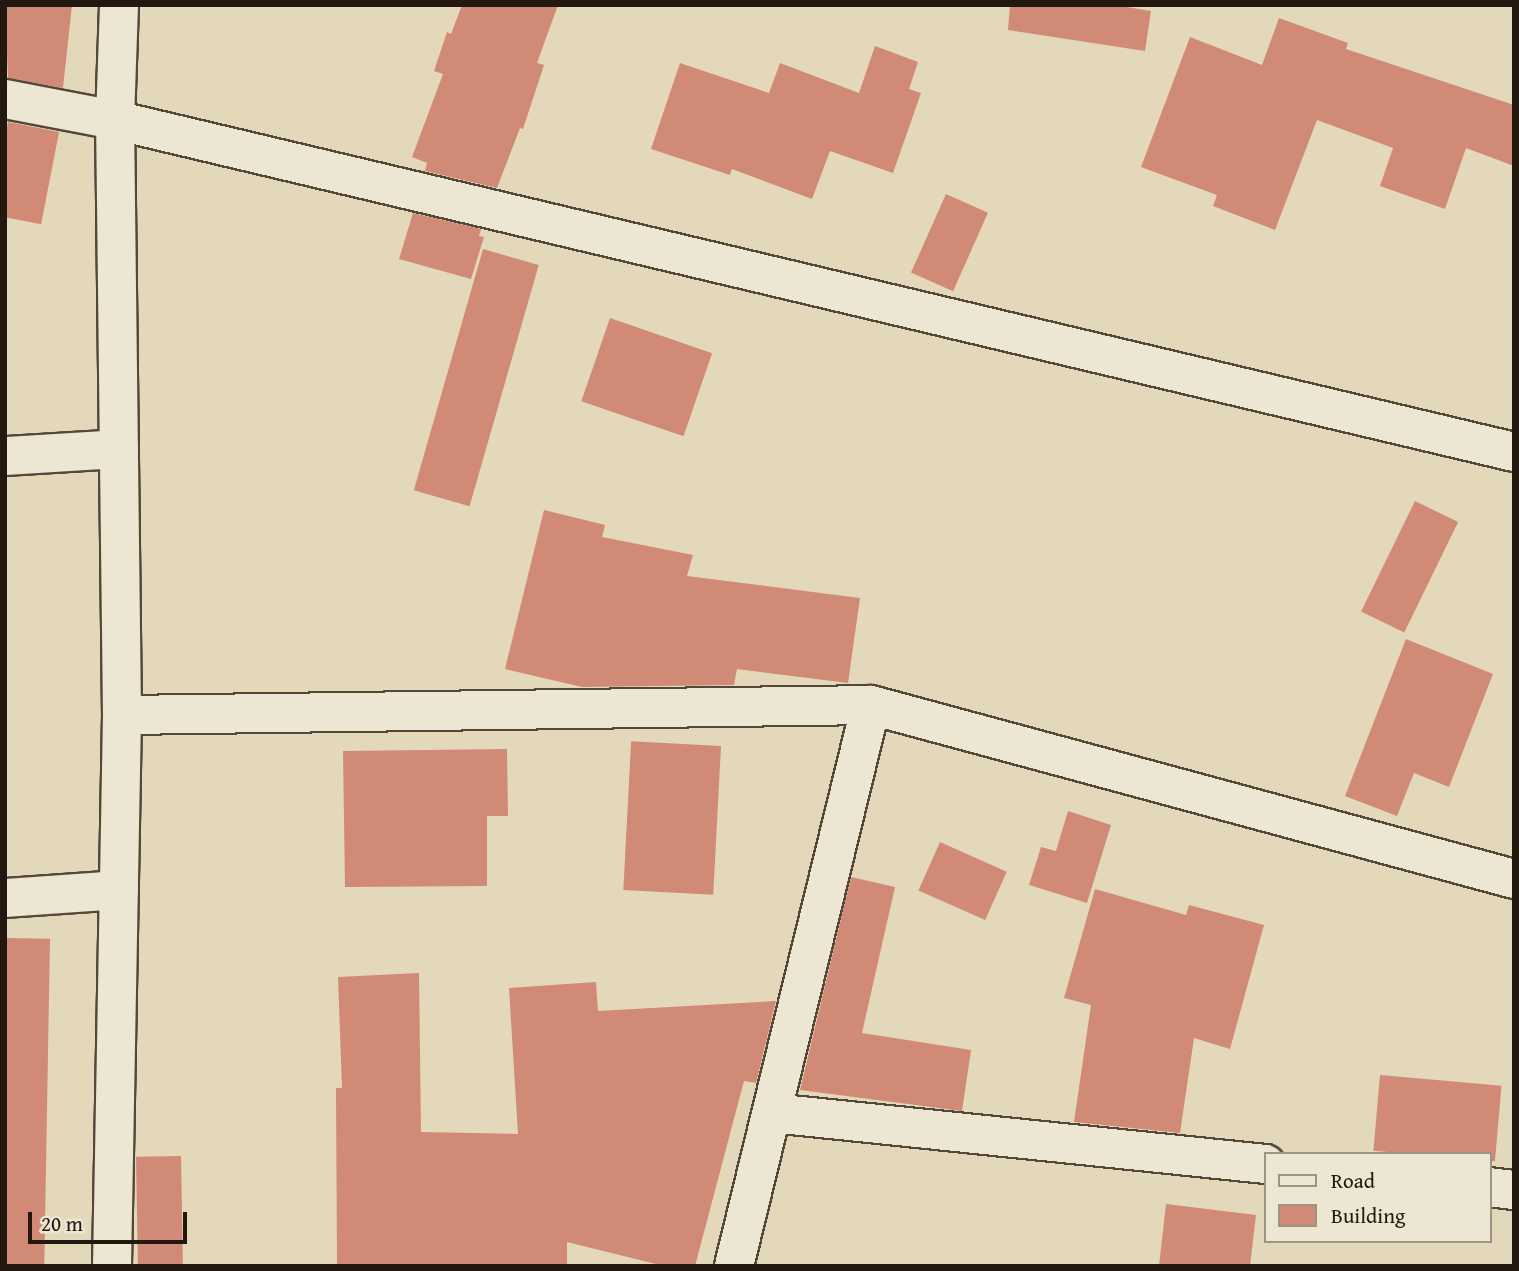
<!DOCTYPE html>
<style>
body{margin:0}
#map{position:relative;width:1519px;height:1271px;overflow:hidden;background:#e4d8ba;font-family:"Gentium Book Plus",serif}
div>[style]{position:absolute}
.building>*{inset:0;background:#d08a76;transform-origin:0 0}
.roads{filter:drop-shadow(2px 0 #53483a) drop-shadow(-2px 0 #53483a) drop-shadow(0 2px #53483a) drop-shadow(0 -2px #53483a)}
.street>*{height:38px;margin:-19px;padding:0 19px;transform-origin:19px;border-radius:19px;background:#ede6d2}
.secondary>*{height:38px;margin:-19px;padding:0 19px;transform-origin:19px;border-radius:19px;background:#ede6d2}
span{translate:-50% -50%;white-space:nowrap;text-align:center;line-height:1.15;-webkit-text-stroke:7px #ede6d2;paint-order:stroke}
.frame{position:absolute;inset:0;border:7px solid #231810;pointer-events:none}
.legend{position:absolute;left:1264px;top:1152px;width:228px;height:91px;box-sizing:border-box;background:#ede6d2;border:2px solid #9c9484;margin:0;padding:9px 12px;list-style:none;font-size:21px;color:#231810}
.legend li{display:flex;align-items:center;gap:14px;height:35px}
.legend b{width:35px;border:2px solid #9c9484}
.scale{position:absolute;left:28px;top:1212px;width:159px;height:32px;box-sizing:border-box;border:4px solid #231810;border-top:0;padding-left:9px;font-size:21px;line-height:24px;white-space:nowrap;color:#231810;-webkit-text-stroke:5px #ede6d2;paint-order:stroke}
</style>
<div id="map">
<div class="building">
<div style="clip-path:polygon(5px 5px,72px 5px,63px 88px,8px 78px)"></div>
<div style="clip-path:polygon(462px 5px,558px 5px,537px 63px,544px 65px,523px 129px,520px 128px,497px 188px,425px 171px,427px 163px,412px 157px,443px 74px,434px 71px,447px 32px,451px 34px)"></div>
<div style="clip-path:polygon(1010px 5px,1115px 5px,1151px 11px,1145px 51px,1008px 30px)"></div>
<div style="clip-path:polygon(1279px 18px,1348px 43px,1346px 49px,1514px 105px,1514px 166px,1466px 148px,1445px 209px,1380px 186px,1393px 148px,1317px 120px,1275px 230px,1213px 206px,1217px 195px,1141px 167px,1190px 37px,1262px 65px)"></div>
<div style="clip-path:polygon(875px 46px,918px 62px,909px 89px,921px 93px,893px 173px,830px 151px,812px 199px,732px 169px,730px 175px,651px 149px,680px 63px,769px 93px,780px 63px,859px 93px)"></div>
<div style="left:8px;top:122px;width:52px;height:94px;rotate:11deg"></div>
<div style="left:946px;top:194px;width:46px;height:86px;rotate:24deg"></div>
<div style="clip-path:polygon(413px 213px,481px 229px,479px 236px,484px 237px,471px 279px,399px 259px)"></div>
<div style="left:483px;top:249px;width:58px;height:251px;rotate:16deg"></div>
<div style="left:610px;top:318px;width:108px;height:88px;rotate:19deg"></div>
<div style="left:1415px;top:501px;width:48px;height:123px;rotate:26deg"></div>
<div style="clip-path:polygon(544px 510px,605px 525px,602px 537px,693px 555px,687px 576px,860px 598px,848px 683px,737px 669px,734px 685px,582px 687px,505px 669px)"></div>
<div style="clip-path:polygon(1406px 639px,1493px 674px,1449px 787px,1414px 773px,1397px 816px,1345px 796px)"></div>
<div style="left:721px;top:746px;width:149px;height:90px;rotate:93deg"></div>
<div style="clip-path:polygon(507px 749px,508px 816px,487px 816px,487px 886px,345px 887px,343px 751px)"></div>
<div style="clip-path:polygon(1068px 811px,1111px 825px,1087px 903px,1029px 885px,1041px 847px,1056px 851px)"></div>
<div style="left:940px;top:842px;width:73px;height:53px;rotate:24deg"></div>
<div style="clip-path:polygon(851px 877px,895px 887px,862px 1033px,971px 1050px,962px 1111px,800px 1090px)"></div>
<div style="clip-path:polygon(1095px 889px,1186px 915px,1189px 905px,1264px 925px,1230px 1049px,1194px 1038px,1180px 1133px,1074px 1122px,1091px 1005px,1064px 998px)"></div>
<div style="left:5px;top:938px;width:45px;height:328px;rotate:1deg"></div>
<div style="clip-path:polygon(419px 973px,421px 1132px,518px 1134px,509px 988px,596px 982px,598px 1011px,776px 1001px,756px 1083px,744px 1081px,695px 1266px,664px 1266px,567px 1242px,567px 1266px,337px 1266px,336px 1088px,342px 1088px,338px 977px)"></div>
<div style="left:1380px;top:1075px;width:122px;height:76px;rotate:5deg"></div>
<div style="left:181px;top:1156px;width:110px;height:45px;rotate:89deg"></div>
<div style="clip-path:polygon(1166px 1204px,1256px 1215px,1250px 1266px,1159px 1266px)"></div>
</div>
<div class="roads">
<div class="street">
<div style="left:5px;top:99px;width:112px;rotate:10.8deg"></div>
<div style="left:115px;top:120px;width:1438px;rotate:13.35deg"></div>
<div style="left:5px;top:456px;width:114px;rotate:-3.5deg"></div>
<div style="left:122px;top:715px;width:749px;rotate:-0.76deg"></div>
<div style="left:871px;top:705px;width:666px;rotate:15.14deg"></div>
<div style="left:5px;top:898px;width:114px;rotate:-4deg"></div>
<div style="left:772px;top:1113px;width:496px;rotate:5.9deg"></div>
<div style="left:1489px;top:1187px;width:25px;rotate:7deg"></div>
<div style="left:734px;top:1266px;width:577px;rotate:-76.28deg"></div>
</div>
<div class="secondary">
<div style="left:112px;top:1266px;width:551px;rotate:-88.96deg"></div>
<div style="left:122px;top:715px;width:595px;rotate:-90.67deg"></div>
<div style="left:115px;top:120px;width:115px;rotate:-88deg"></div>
</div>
</div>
<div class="frame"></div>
<ul class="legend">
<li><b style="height:9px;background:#ede6d2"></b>Road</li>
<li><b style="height:19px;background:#d08a76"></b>Building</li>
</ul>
<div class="scale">20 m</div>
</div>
